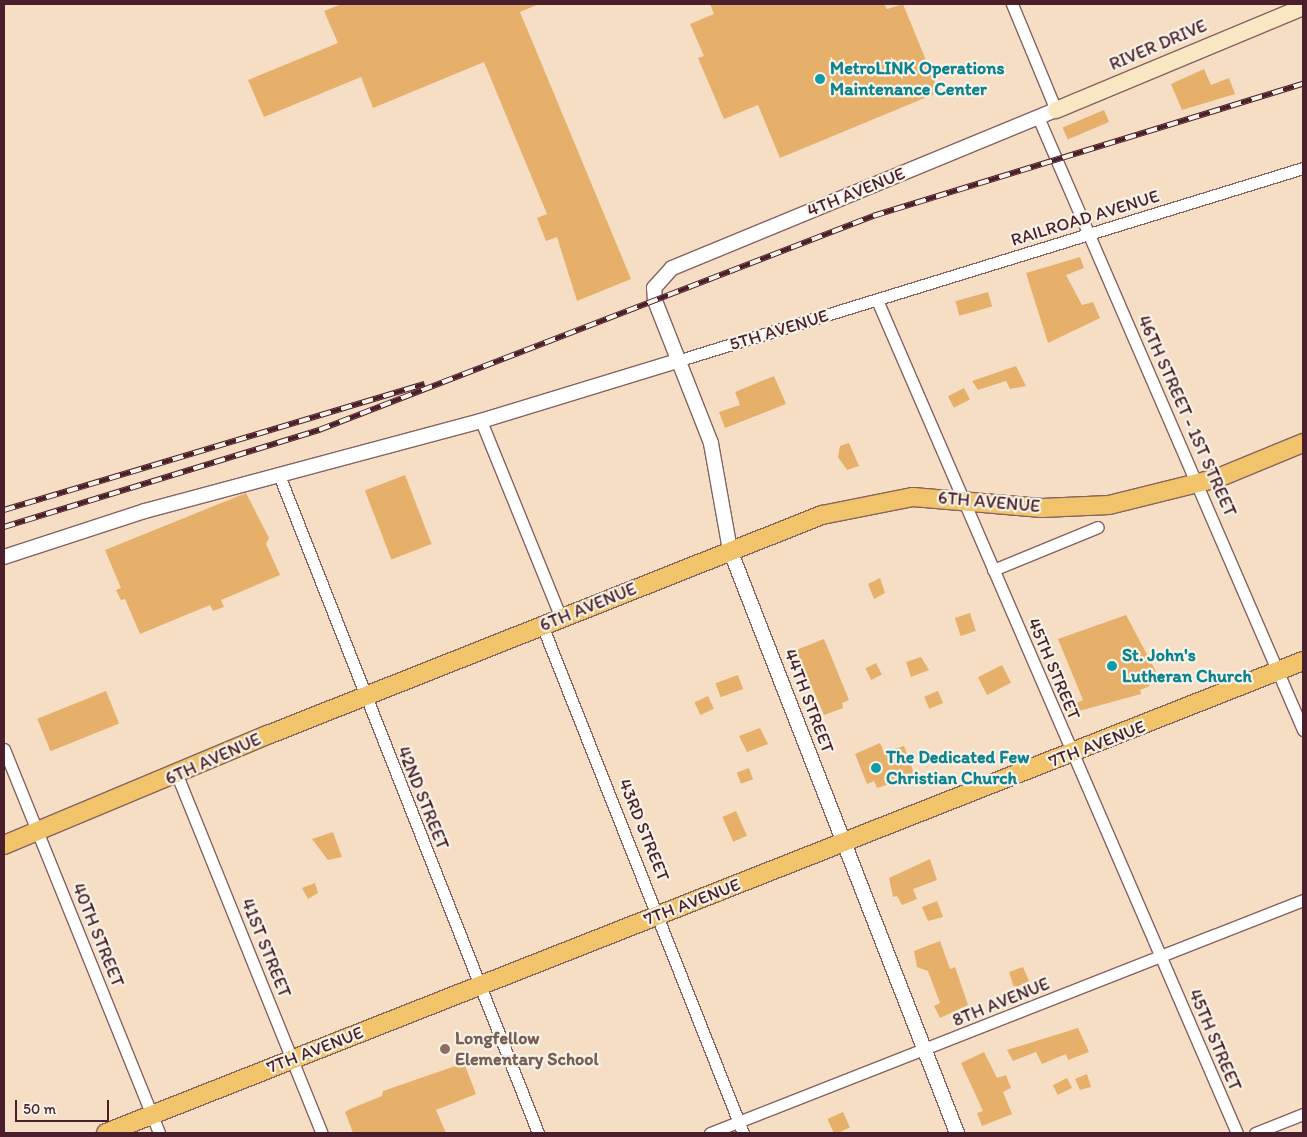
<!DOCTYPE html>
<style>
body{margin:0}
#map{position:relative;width:1307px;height:1137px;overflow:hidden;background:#f5dec4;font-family:Itim,sans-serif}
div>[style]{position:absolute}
.building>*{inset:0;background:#e6b06b;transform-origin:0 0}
.roads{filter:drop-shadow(1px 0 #866261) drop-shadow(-1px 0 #866261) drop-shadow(0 1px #866261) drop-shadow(0 -1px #866261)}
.minor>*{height:11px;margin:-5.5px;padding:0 5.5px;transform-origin:5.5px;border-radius:5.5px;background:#fff}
.tertiary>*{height:14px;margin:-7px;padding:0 7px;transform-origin:7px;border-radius:7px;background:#fff}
.secondary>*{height:16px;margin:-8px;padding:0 8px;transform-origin:8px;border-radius:8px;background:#f9e7c3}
.primary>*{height:18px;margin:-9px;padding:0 9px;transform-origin:9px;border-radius:9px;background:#f1c36a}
.rail>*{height:5.5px;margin-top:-2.75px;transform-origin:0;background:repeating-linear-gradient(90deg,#f7f3e8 0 11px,#4a1f2b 0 22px);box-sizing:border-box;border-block:1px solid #4a1f2b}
.dots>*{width:14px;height:14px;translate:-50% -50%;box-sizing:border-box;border:2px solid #f7f3e8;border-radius:50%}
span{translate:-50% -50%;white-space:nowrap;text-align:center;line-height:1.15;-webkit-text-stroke:4.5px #f7f3e8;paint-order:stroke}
.street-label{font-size:18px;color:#4a1f2b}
.culture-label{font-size:18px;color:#0d838f;font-weight:700}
.left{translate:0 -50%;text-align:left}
.education-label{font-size:18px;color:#785e54;font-weight:700}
.frame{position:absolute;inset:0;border:5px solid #4a1f2b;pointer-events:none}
.scale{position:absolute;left:15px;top:1100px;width:94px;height:22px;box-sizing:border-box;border:2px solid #4a1f2b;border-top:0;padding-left:6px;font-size:15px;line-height:18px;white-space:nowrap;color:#4a1f2b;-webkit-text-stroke:4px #f7f3e8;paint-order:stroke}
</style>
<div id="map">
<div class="building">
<div style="clip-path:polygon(342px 4px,539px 4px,520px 12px,631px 279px,577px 301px,557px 237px,546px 241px,537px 218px,547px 214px,484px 62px,373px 108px,361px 77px,264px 117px,248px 80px,338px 43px,324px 11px)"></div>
<div style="clip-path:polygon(710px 4px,884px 4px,887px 9px,903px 4px,939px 92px,780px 158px,758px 105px,724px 119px,698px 58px,704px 56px,690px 24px,714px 14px)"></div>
<div style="clip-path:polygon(1204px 69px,1211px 85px,1229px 78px,1235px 94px,1182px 110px,1171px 84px)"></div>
<div style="left:1104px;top:110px;width:13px;height:45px;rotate:67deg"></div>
<div style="clip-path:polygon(1080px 257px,1084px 268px,1066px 275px,1082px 305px,1093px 302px,1100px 318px,1048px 343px,1026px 273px)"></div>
<div style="left:988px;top:292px;width:15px;height:34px;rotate:74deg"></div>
<div style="clip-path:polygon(1016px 366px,1026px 386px,1010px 389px,1006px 381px,978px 390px,972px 381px)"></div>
<div style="clip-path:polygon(774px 376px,786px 404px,725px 428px,719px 412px,740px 405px,735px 392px)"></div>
<div style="left:964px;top:388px;width:13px;height:18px;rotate:63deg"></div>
<div style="clip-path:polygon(849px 443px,859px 466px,847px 470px,838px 457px,840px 446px)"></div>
<div style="left:405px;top:475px;width:74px;height:43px;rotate:69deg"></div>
<div style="clip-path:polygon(246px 493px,269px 538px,266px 544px,280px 575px,221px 600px,224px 607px,213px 611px,210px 605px,140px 634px,125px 599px,121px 600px,116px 590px,121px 588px,105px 550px)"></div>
<div style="clip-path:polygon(880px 578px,885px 593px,874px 599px,868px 584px)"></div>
<div style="left:970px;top:613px;width:19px;height:16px;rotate:72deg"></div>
<div style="clip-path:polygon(1126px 615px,1159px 677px,1147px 678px,1150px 686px,1140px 690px,1141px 694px,1068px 714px,1065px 708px,1083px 700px,1058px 639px)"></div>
<div style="clip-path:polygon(824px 639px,849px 700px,842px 703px,843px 708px,824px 715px,796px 650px)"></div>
<div style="clip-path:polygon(921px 657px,929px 670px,911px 677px,906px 662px)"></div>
<div style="left:876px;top:663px;width:13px;height:12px;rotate:63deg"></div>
<div style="left:1002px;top:665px;width:20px;height:27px;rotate:63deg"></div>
<div style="left:738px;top:675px;width:15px;height:24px;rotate:70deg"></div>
<div style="left:106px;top:691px;width:35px;height:74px;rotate:68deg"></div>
<div style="left:938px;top:691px;width:13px;height:15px;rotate:67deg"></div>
<div style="left:708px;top:696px;width:14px;height:15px;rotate:65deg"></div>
<div style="clip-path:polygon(760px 728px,768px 744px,747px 752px,739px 736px)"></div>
<div style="clip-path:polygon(880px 743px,884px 752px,904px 746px,915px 776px,877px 788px,874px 781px,867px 784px,855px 754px)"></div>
<div style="left:749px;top:768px;width:12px;height:13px;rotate:70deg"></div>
<div style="left:736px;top:811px;width:27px;height:15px;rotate:66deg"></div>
<div style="clip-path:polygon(333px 832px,342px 857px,328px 860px,312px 839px)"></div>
<div style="clip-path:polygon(930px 859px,937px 880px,913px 889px,917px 899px,902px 905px,897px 896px,893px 897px,889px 878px)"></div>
<div style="clip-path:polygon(315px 883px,318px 893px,308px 899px,302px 888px)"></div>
<div style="clip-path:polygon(937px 901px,943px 917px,928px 921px,922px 907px)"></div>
<div style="clip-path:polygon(940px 941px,950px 969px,955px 967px,968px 1005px,940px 1018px,934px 1006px,940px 1003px,928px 971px,917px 967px,914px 951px)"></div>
<div style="clip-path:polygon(1023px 967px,1029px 981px,1014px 988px,1009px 972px)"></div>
<div style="clip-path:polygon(1078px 1028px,1089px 1052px,1068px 1060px,1066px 1054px,1042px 1064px,1036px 1052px,1013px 1061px,1007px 1050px)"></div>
<div style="clip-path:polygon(984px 1052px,997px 1078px,1006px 1075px,1011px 1088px,1003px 1092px,1012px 1114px,982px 1126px,977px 1113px,983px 1111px,961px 1063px)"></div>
<div style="clip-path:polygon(464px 1063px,476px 1094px,436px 1110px,446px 1133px,353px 1133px,345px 1112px,350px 1109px,382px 1096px,383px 1091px)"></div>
<div style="clip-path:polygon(1087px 1074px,1091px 1087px,1080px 1090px,1075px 1079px)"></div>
<div style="left:1067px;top:1078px;width:11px;height:16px;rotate:63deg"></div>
<div style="left:843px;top:1112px;width:17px;height:17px;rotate:66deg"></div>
</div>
<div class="roads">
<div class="minor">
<div style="left:1012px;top:4px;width:115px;rotate:67.5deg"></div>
<div style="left:1038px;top:117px;width:668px;rotate:66.62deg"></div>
<div style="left:877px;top:300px;width:907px;rotate:66.63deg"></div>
<div style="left:680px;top:360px;width:652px;rotate:-17.13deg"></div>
<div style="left:481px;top:421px;width:213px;rotate:67.9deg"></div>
<div style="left:279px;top:475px;width:707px;rotate:68.51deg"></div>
<div style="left:993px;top:570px;width:113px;rotate:-22.3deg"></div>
<div style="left:542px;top:625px;width:546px;rotate:68.41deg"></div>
<div style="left:4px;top:749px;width:414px;rotate:68deg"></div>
<div style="left:177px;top:775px;width:386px;rotate:68deg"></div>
<div style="left:710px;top:1133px;width:637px;rotate:-21.45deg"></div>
<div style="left:1255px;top:1133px;width:52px;rotate:-21.6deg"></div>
</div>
<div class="tertiary">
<div style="left:4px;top:557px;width:148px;rotate:-18.1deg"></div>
<div style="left:145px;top:511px;width:348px;rotate:-15deg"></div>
<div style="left:481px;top:421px;width:208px;rotate:-17deg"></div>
<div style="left:957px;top:1133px;width:626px;rotate:-111.27deg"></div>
<div style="left:730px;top:550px;width:109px;rotate:-100.1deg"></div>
<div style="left:711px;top:443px;width:153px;rotate:-111.5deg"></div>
<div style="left:655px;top:301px;width:13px;rotate:-94deg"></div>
<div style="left:654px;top:288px;width:27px;rotate:-48deg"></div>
<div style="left:672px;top:268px;width:415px;rotate:-22.4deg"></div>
</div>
<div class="secondary">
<div style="left:1056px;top:110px;width:268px;rotate:-22.6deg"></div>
</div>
<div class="primary">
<div style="left:4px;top:845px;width:288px;rotate:-22.7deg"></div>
<div style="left:270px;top:734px;width:594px;rotate:-21.64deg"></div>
<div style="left:822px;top:515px;width:93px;rotate:-11.2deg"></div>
<div style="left:913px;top:497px;width:129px;rotate:4.9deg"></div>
<div style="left:1042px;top:508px;width:67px;rotate:-2.6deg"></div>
<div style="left:1109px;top:505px;width:112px;rotate:-13.9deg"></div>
<div style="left:1218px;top:478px;width:92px;rotate:-22.4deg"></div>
<div style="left:106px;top:1133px;width:1287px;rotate:-21.52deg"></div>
</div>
</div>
<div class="rail">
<div style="left:4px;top:510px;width:439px;rotate:-16.7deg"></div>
<div style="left:4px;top:527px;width:330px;rotate:-17.1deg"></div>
<div style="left:319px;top:430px;width:594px;rotate:-21.12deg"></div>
<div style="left:873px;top:216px;width:450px;rotate:-17.1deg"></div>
</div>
<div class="dots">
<div style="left:820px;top:79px;background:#0f9aa8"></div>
<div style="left:1112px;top:666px;background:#0f9aa8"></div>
<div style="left:876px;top:768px;background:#0f9aa8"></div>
<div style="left:445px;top:1049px;background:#8d6e63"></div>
</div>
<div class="street-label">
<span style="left:1158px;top:45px;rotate:-23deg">RIVER DRIVE</span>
<span style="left:856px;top:192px;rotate:-22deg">4TH AVENUE</span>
<span style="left:1085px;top:218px;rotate:-17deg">RAILROAD AVENUE</span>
<span style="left:779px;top:330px;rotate:-17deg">5TH AVENUE</span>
<span style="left:1187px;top:416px;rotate:66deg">46TH STREET - 1ST STREET</span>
<span style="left:989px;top:502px;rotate:5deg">6TH AVENUE</span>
<span style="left:588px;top:607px;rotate:-22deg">6TH AVENUE</span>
<span style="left:1054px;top:669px;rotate:67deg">45TH STREET</span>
<span style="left:809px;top:701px;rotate:69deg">44TH STREET</span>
<span style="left:1097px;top:744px;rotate:-21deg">7TH AVENUE</span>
<span style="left:213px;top:759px;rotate:-24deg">6TH AVENUE</span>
<span style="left:423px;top:798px;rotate:68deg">42ND STREET</span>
<span style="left:644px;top:830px;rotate:68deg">43RD STREET</span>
<span style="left:692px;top:902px;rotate:-21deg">7TH AVENUE</span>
<span style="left:98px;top:935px;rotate:68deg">40TH STREET</span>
<span style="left:266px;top:948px;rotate:68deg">41ST STREET</span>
<span style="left:1001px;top:1002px;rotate:-22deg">8TH AVENUE</span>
<span style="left:1215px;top:1040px;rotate:67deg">45TH STREET</span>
<span style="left:315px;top:1050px;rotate:-21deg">7TH AVENUE</span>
</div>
<div class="culture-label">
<span class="left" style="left:830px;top:79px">MetroLINK Operations<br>Maintenance Center</span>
<span class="left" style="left:1122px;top:666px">St. John's<br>Lutheran Church</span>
<span class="left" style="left:886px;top:768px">The Dedicated Few<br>Christian Church</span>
</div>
<div class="education-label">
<span class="left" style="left:455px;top:1049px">Longfellow<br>Elementary School</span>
</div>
<div class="frame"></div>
<div class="scale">50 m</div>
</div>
